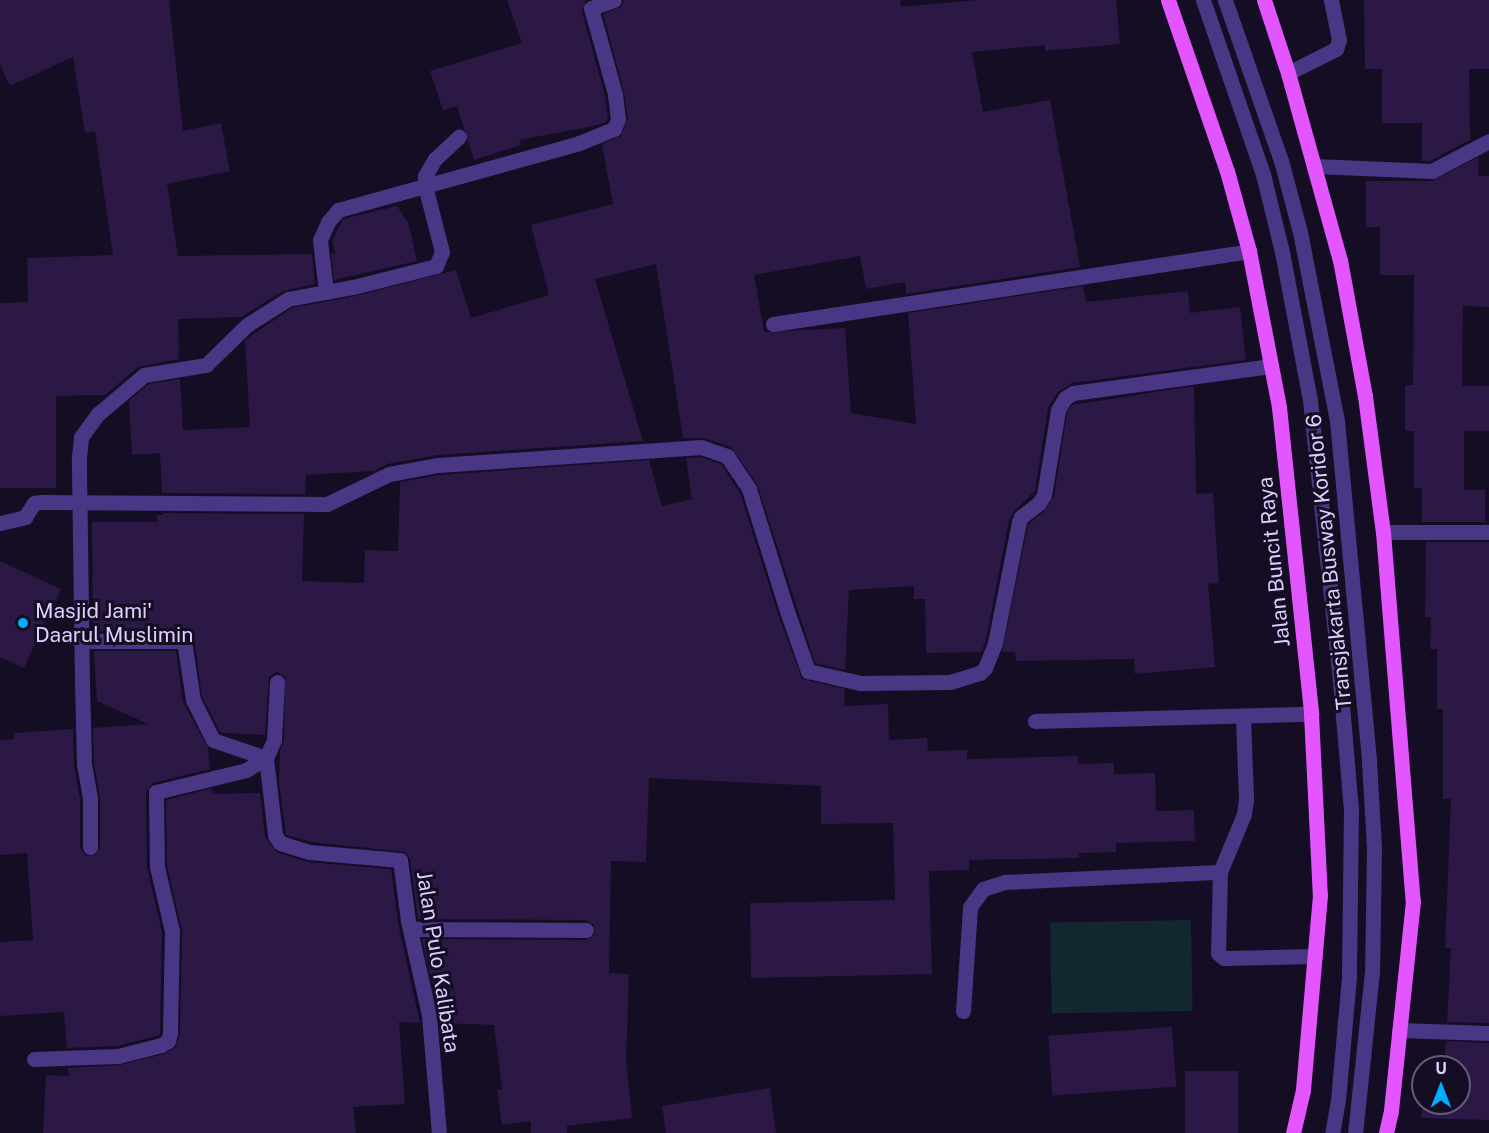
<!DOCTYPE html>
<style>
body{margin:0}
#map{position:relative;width:1489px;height:1133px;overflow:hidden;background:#150d23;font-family:"Public Sans",sans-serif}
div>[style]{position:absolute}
.green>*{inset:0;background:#10282e;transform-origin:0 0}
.building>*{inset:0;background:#2b1845;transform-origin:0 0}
.lane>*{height:15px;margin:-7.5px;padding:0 7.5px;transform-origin:7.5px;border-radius:7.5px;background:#493684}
.street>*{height:15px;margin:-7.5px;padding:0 7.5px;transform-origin:7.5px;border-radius:7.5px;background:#493684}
.primary>*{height:15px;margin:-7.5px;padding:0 7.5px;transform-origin:7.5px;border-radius:7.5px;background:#e356ff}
.dots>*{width:16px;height:16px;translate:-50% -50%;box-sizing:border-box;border:3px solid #150d23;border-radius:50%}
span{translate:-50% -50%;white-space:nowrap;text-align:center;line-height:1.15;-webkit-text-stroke:6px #150d23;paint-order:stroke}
.street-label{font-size:21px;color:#dfcfff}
.poi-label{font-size:21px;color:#dfcfff}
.left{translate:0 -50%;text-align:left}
.north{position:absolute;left:1411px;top:1055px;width:60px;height:60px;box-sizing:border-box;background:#150d23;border:2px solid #665b7b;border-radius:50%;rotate:0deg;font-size:16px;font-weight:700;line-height:24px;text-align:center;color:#dfcfff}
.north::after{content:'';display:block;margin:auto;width:21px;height:27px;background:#00adfa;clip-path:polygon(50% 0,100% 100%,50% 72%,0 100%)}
</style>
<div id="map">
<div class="green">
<div style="left:1191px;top:920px;width:91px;height:141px;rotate:89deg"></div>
</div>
<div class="building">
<div style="clip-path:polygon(0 0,169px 0,183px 131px,221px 123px,230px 171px,167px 184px,178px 256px,312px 254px,315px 284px,283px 291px,241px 317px,178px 319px,179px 359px,138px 367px,105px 395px,56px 396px,56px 488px,0 488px,0 303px,28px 302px,27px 258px,113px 255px,95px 132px,85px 133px,73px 57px,10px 86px,0 65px)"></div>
<div style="clip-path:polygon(507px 0,586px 0,582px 11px,605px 96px,608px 118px,606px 122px,594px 126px,519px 140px,521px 145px,474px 160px,457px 106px,443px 110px,430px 71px,522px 43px)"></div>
<div style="clip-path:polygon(624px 0,900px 0,901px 7px,977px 0,1116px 0,1120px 44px,1045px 51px,1045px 45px,972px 52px,983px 112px,1050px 100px,1080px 267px,906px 294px,905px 282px,866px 289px,860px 256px,754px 275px,764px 332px,845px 328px,851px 413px,916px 424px,908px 313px,1083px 286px,1086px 302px,1188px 291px,1190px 313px,1240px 307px,1246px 360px,1072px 383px,1057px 393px,1048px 408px,1035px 491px,1015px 510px,1009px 520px,986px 640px,981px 652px,926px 653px,925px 599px,914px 599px,914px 586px,849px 590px,845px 670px,815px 663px,757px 484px,731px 447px,704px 438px,683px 438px,656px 264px,595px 279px,643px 441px,437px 455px,387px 464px,374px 471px,306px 475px,305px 494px,162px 493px,160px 453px,132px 455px,129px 401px,148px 384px,180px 379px,183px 430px,250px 427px,245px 340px,292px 308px,355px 296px,456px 270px,471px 318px,549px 295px,531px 225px,613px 204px,602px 144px,621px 136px,628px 118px,624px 92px,603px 14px,621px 7px)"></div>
<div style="clip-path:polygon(1364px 0,1489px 0,1489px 69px,1469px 69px,1470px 140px,1430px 161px,1422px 161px,1422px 123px,1382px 123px,1382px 69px,1365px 69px)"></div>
<div style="clip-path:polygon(1479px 157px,1478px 176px,1489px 176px,1489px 307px,1463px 306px,1462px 386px,1489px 386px,1489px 431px,1464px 431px,1464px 490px,1485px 490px,1485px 522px,1422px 522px,1422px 488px,1414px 488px,1414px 431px,1405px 431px,1405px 385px,1413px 385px,1414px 275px,1380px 275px,1380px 227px,1366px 227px,1366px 181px,1432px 181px)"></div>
<div style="clip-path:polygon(397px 206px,408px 222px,417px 261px,334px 280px,331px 254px,335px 253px,332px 241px,343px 219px)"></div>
<div style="clip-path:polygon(1194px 386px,1196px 494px,1213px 493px,1219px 583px,1208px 584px,1215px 667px,1135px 674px,1134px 659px,1016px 661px,1015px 652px,1002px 652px,1028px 525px,1045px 510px,1054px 497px,1067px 413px,1072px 405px)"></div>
<div style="clip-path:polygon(700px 457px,721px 464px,740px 493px,778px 614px,802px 679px,845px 689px,844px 706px,888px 704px,889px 740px,927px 738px,928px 751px,967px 750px,967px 759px,1078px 756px,1078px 764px,1114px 763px,1114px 774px,1155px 773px,1156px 811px,1194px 810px,1195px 841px,1116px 843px,1116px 852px,1079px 853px,1079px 858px,969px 860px,969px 870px,929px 871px,932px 974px,751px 978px,750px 903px,895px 900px,893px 823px,821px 824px,821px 786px,649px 778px,646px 862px,611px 861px,609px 973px,629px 974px,626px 1061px,632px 1118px,567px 1126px,567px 1133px,531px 1133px,531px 1121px,502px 1125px,497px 1090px,502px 1089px,494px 1025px,440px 1023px,422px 939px,586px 940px,595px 934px,594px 925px,586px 920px,418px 919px,410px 859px,405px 852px,311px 842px,286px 835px,279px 783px,280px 750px,284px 741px,285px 677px,277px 672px,269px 677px,265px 735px,224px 733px,220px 732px,202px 697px,195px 645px,188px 633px,93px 631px,92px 522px,157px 522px,157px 515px,163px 515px,163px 513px,304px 514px,302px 581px,364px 583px,365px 550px,398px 551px,400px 482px,439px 475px,649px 460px,662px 506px,692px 499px,686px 458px)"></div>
<div style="clip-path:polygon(1426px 542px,1489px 542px,1489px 1023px,1447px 1022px,1451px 948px,1445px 948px,1451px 799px,1443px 799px,1443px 709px,1437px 709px,1437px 649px,1430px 649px,1431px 617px,1425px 617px)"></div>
<div style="clip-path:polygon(0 561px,61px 589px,24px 668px,0 657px)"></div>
<div style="clip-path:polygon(94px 651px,176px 651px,183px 702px,208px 748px,210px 769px,153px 783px,146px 792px,147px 867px,162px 932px,160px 1035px,117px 1046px,67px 1048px,64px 1012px,0 1016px,0 942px,33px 940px,27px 853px,0 855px,0 740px,14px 739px,14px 733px,73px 729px,74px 766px,80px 799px,80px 848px,86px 856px,95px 855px,100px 847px,100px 798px,94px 763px,93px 728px,148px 724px,97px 701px)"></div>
<div style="clip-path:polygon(212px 788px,213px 794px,260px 793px,265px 837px,277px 852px,308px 862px,391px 869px,398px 923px,420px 1023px,399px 1022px,405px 1104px,353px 1107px,356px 1133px,43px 1133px,46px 1075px,69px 1076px,68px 1068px,120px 1065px,164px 1054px,176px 1047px,180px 1033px,182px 931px,167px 866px,166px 800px)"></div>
<div style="left:1172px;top:1027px;width:60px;height:124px;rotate:86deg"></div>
<div style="clip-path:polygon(1446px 1041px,1489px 1043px,1489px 1120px,1421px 1118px,1423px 1103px,1459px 1103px,1459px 1067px,1428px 1067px,1429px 1060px,1444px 1062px)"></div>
<div style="left:1185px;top:1071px;width:53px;height:62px"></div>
<div style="clip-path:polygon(770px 1088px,776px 1133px,666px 1133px,662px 1106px)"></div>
</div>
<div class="lane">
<div style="left:1203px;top:0;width:184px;rotate:71deg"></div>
<div style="left:1263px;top:174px;width:80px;rotate:76.3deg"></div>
<div style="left:1282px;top:252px;width:151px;rotate:79.3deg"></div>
<div style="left:1310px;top:400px;width:272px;rotate:83.9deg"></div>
<div style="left:1339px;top:670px;width:140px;rotate:85.1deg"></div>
<div style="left:1351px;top:809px;width:168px;rotate:90.7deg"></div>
<div style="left:1349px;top:977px;width:123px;rotate:95.1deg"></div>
<div style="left:1338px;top:1100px;width:34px;rotate:100deg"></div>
<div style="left:1225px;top:0;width:174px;rotate:70.8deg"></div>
<div style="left:1282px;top:164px;width:70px;rotate:75.2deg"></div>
<div style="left:1300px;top:232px;width:193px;rotate:78.9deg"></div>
<div style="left:1337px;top:421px;width:342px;rotate:84.6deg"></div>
<div style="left:1369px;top:761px;width:88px;rotate:86.7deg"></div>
<div style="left:1374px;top:849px;width:123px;rotate:90.9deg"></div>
<div style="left:1372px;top:972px;width:162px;rotate:96deg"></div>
<div style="left:1288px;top:73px;width:54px;rotate:-26.6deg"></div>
<div style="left:1336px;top:49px;width:9px;rotate:-72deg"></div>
<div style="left:1339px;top:40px;width:41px;rotate:-101.3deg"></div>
<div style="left:773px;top:324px;width:482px;rotate:-8.7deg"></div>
<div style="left:1035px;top:721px;width:276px;rotate:-1.5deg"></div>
<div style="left:1220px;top:872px;width:63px;rotate:-67.5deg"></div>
<div style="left:1244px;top:814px;width:15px;rotate:-82deg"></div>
<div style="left:1246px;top:799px;width:81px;rotate:-92.1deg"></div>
<div style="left:963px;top:1011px;width:104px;rotate:-86.1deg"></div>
<div style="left:970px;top:907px;width:22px;rotate:-54deg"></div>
<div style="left:983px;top:889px;width:23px;rotate:-18deg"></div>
<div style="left:1005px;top:882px;width:215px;rotate:-2.7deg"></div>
<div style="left:1220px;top:872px;width:81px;rotate:91.4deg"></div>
<div style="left:1218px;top:953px;width:8px;rotate:40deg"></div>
<div style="left:1224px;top:958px;width:91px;rotate:-1.3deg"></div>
</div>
<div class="street">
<div style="left:1315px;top:166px;width:117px;rotate:2.4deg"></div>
<div style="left:1432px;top:171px;width:64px;rotate:-27.8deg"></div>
<div style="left:326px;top:292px;width:52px;rotate:-96.6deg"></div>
<div style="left:320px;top:240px;width:20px;rotate:-66deg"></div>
<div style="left:328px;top:222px;width:16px;rotate:-50deg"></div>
<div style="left:338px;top:210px;width:250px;rotate:-15.5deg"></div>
<div style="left:579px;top:143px;width:38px;rotate:-22deg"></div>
<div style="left:614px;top:129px;width:11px;rotate:-68deg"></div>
<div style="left:618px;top:119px;width:25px;rotate:-97deg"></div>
<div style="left:615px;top:94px;width:89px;rotate:-105.6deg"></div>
<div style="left:591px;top:8px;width:24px;rotate:-19deg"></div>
<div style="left:0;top:523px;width:26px;rotate:-13deg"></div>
<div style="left:25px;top:517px;width:17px;rotate:-57deg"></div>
<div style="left:34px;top:503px;width:8px;rotate:-7deg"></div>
<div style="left:42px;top:502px;width:285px;rotate:0.4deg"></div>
<div style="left:327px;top:504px;width:69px;rotate:-25.8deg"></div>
<div style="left:389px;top:474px;width:50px;rotate:-10.4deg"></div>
<div style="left:438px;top:465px;width:264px;rotate:-3.9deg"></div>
<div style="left:701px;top:447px;width:28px;rotate:19deg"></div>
<div style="left:727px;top:456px;width:40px;rotate:56deg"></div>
<div style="left:749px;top:489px;width:128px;rotate:72.7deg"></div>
<div style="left:787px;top:611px;width:64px;rotate:70.7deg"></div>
<div style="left:808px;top:671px;width:53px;rotate:13deg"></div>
<div style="left:860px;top:683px;width:90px;rotate:-0.6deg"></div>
<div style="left:950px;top:682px;width:31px;rotate:-17deg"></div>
<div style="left:980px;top:673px;width:7px;rotate:-45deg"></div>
<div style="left:985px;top:668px;width:27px;rotate:-68deg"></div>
<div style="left:995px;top:643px;width:123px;rotate:-78.8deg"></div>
<div style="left:1019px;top:522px;width:5px;rotate:-68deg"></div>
<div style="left:1021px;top:517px;width:23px;rotate:-38deg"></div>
<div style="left:1039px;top:503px;width:9px;rotate:-58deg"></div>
<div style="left:1044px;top:495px;width:86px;rotate:-80.6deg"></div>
<div style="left:1058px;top:410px;width:14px;rotate:-60deg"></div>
<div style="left:1065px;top:398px;width:9px;rotate:-32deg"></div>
<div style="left:1073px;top:393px;width:200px;rotate:-7.8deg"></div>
<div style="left:1383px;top:532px;width:106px"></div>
<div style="left:84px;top:641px;width:98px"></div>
<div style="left:182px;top:641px;width:7px;rotate:63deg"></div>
<div style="left:185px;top:647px;width:54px;rotate:81.4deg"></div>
<div style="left:193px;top:700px;width:45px;rotate:63.4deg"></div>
<div style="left:213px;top:740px;width:56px;rotate:18.8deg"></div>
<div style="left:266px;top:758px;width:78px;rotate:83.3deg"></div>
<div style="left:275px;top:835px;width:9px;rotate:58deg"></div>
<div style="left:280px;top:843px;width:30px;rotate:17deg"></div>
<div style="left:309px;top:852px;width:91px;rotate:5deg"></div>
<div style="left:400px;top:860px;width:62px;rotate:82.5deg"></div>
<div style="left:408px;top:921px;width:96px;rotate:77.4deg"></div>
<div style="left:429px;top:1015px;width:118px;rotate:85.2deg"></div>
<div style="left:90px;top:847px;width:49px;rotate:-90deg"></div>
<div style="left:90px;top:798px;width:35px;rotate:-100deg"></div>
<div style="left:84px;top:764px;width:81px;rotate:-91.4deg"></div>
<div style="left:82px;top:683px;width:226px;rotate:-90.8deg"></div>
<div style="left:79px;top:457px;width:20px;rotate:-84deg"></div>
<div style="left:81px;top:437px;width:29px;rotate:-54deg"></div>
<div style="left:98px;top:414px;width:60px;rotate:-40.3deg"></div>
<div style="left:144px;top:375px;width:63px;rotate:-9.2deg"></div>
<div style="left:206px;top:365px;width:57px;rotate:-44.3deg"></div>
<div style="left:247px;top:325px;width:49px;rotate:-32.4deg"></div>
<div style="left:288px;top:299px;width:66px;rotate:-10.5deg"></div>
<div style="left:353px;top:287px;width:86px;rotate:-14.2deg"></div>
<div style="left:436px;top:266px;width:15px;rotate:-67deg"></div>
<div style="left:442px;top:252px;width:68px;rotate:-104.4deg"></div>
<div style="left:425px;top:186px;width:10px;rotate:-90deg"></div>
<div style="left:425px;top:176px;width:20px;rotate:-60deg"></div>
<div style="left:435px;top:159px;width:33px;rotate:-43deg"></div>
<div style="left:410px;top:929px;width:176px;rotate:0.3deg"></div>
<div style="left:1399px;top:1030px;width:90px;rotate:1.9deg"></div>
<div style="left:34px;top:1059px;width:84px;rotate:-2deg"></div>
<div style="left:118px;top:1056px;width:44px;rotate:-14.3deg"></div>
<div style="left:161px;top:1045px;width:8px;rotate:-30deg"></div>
<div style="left:168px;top:1041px;width:8px;rotate:-76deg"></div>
<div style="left:170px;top:1033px;width:102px;rotate:-88.9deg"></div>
<div style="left:172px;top:931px;width:66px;rotate:-103.2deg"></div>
<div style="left:157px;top:867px;width:75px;rotate:-90.8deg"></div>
<div style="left:156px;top:792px;width:93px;rotate:-13.7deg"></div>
<div style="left:246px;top:770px;width:23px;rotate:-31deg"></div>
<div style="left:266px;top:758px;width:20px;rotate:-66deg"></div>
<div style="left:274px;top:740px;width:58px;rotate:-87deg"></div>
</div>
<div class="primary">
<div style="left:1168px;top:0;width:181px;rotate:71deg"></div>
<div style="left:1227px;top:171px;width:83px;rotate:74.6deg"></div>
<div style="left:1249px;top:251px;width:159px;rotate:79.1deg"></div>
<div style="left:1279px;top:407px;width:309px;rotate:84deg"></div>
<div style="left:1311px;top:714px;width:181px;rotate:87.2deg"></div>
<div style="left:1320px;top:895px;width:196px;rotate:95deg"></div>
<div style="left:1303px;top:1090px;width:44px;rotate:103.1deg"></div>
<div style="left:1264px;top:0;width:77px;rotate:71.8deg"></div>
<div style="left:1288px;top:73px;width:194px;rotate:74.5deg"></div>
<div style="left:1340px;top:260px;width:138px;rotate:79.6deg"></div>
<div style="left:1365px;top:396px;width:137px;rotate:82.5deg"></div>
<div style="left:1383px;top:532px;width:370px;rotate:85.4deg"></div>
<div style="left:1413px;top:901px;width:211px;rotate:96deg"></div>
<div style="left:1391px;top:1111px;width:23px;rotate:103deg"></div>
</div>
<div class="dots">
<div style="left:23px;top:623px;background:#00adfa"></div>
</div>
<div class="street-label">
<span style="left:1274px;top:562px;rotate:-96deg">Jalan Buncit Raya</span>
<span style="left:1329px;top:562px;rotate:-96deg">Transjakarta Busway Koridor 6</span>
<span style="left:438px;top:962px;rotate:81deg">Jalan Pulo Kalibata</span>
</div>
<div class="poi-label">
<span class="left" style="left:35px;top:623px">Masjid Jami'<br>Daarul Muslimin</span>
</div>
<div class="north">U</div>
</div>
